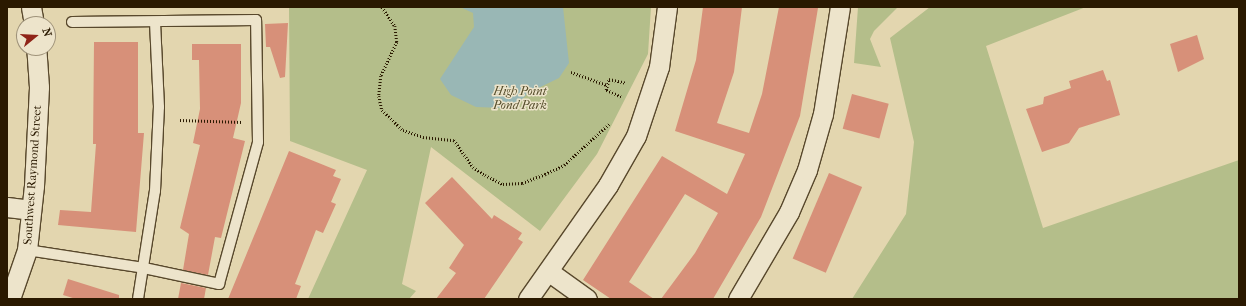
<!DOCTYPE html>
<style>
body{margin:0}
#map{position:relative;width:1246px;height:306px;overflow:hidden;background:#e3d6af;font-family:"IM FELL French Canon",serif}
div>[style]{position:absolute}
.green>*{inset:0;background:#b4be8a}
.water>*{inset:0;background:#99b7b5}
.building>*{inset:0;background:#d79079;transform-origin:0 0}
.path>*{height:2.5px;margin-top:-1.25px;transform-origin:0;background:repeating-linear-gradient(90deg,#2a1900 0 1px,transparent 0 3px)}
.roads{filter:drop-shadow(1px 0 #58482c) drop-shadow(-1px 0 #58482c) drop-shadow(0 1px #58482c) drop-shadow(0 -1px #58482c)}
.service>*{height:10px;margin:-5px;padding:0 5px;transform-origin:5px;border-radius:5px;background:#ede4cb}
.minor>*{height:19px;margin:-9.5px;padding:0 9.5px;transform-origin:9.5px;border-radius:9.5px;background:#ede4cb}
span{translate:-50% -50%;white-space:nowrap;text-align:center;line-height:1.15;-webkit-text-stroke:3px #ede4cb;paint-order:stroke}
.park-label{font-size:12px;color:#534b29;font-style:italic}
.street-label{font-size:12px;color:#2a1900}
.frame{position:absolute;inset:0;border:8px solid #2a1900;pointer-events:none}
.north{position:absolute;left:16px;top:16px;width:40px;height:40px;box-sizing:border-box;background:#ede4cb;border:1px solid #9f937a;border-radius:50%;rotate:72deg;font-size:11px;font-weight:700;line-height:16px;text-align:center;color:#2a1900}
.north::after{content:'';display:block;margin:auto;width:14px;height:18px;background:#8f2418;clip-path:polygon(50% 0,100% 100%,50% 72%,0 100%)}
</style>
<div id="map">
<div class="green">
<div style="clip-path:polygon(289px 7px,651px 7px,648px 54px,597px 154px,540px 231px,431px 147px,402px 284px,416px 291px,409px 299px,308px 299px,367px 170px,290px 141px)"></div>
<div style="clip-path:polygon(858px 7px,898px 7px,874px 31px,870px 39px,881px 67px,854px 63px)"></div>
<div style="clip-path:polygon(930px 7px,1086px 7px,986px 46px,1043px 228px,1239px 160px,1239px 299px,852px 299px,906px 214px,914px 142px,890px 38px)"></div>
</div>
<div class="water">
<div style="clip-path:polygon(460px 7px,563px 7px,569px 63px,559px 78px,528px 93px,519px 103px,502px 108px,476px 107px,451px 95px,440px 79px,474px 27px,473px 13px)"></div>
</div>
<div class="building">
<div style="clip-path:polygon(703px 7px,742px 7px,734px 72px,717px 123px,749px 133px,762px 94px,779px 7px,818px 8px,800px 116px,761px 217px,713px 299px,661px 299px,695px 253px,718px 213px,685px 194px,629px 282px,654px 299px,611px 299px,583px 280px,662px 156px,727px 194px,745px 154px,675px 131px,696px 60px)"></div>
<div style="clip-path:polygon(288px 23px,285px 77px,280px 78px,270px 47px,266px 47px,265px 24px)"></div>
<div style="clip-path:polygon(1197px 35px,1204px 59px,1178px 72px,1170px 44px)"></div>
<div style="clip-path:polygon(94px 42px,138px 42px,138px 133px,144px 133px,136px 232px,58px 225px,60px 210px,91px 212px,96px 144px,93px 144px)"></div>
<div style="clip-path:polygon(192px 44px,241px 44px,241px 103px,233px 138px,245px 141px,221px 238px,215px 237px,208px 275px,183px 270px,189px 234px,180px 228px,200px 145px,193px 143px,200px 109px,199px 60px,192px 60px)"></div>
<div style="clip-path:polygon(1103px 70px,1107px 81px,1110px 80px,1120px 115px,1079px 128px,1069px 143px,1042px 152px,1026px 109px,1043px 104px,1044px 97px,1071px 88px,1069px 81px)"></div>
<div style="left:852px;top:94px;width:38px;height:36px;rotate:15deg"></div>
<div style="clip-path:polygon(289px 151px,336px 170px,333px 176px,341px 179px,331px 202px,336px 204px,323px 233px,316px 230px,295px 284px,301px 286px,296px 299px,228px 299px)"></div>
<div style="left:829px;top:173px;width:36px;height:93px;rotate:23deg"></div>
<div style="clip-path:polygon(452px 177px,492px 219px,494px 215px,522px 233px,518px 239px,523px 242px,484px 299px,436px 299px,456px 273px,449px 268px,464px 245px,425px 203px)"></div>
<div style="clip-path:polygon(68px 279px,119px 295px,119px 299px,76px 299px,63px 295px)"></div>
<div style="clip-path:polygon(181px 283px,206px 288px,204px 299px,178px 299px)"></div>
</div>
<div class="path">
<div style="left:382px;top:7px;width:23px;rotate:56deg"></div>
<div style="left:395px;top:26px;width:16px;rotate:83deg"></div>
<div style="left:397px;top:42px;width:38px;rotate:115deg"></div>
<div style="left:381px;top:76px;width:20px;rotate:96deg"></div>
<div style="left:379px;top:96px;width:14px;rotate:78deg"></div>
<div style="left:382px;top:110px;width:29px;rotate:44deg"></div>
<div style="left:403px;top:130px;width:21px;rotate:19deg"></div>
<div style="left:423px;top:137px;width:31px;rotate:6deg"></div>
<div style="left:454px;top:140px;width:33px;rotate:55deg"></div>
<div style="left:473px;top:167px;width:14px;rotate:34deg"></div>
<div style="left:485px;top:175px;width:20px;rotate:27deg"></div>
<div style="left:503px;top:184px;width:19px;rotate:-3deg"></div>
<div style="left:522px;top:183px;width:25px;rotate:-21deg"></div>
<div style="left:545px;top:174px;width:21px;rotate:-25deg"></div>
<div style="left:564px;top:165px;width:62px;rotate:-42.4deg"></div>
<div style="left:571px;top:72px;width:38px;rotate:20deg"></div>
<div style="left:621px;top:97px;width:17px;rotate:-155deg"></div>
<div style="left:606px;top:90px;width:11px;rotate:-75deg"></div>
<div style="left:609px;top:79px;width:17px;rotate:13deg"></div>
<div style="left:180px;top:120px;width:62px;rotate:1.8deg"></div>
</div>
<div class="roads">
<div class="service">
<div style="left:27px;top:250px;width:118px;rotate:8.7deg"></div>
<div style="left:144px;top:268px;width:77px;rotate:12deg"></div>
<div style="left:219px;top:284px;width:147px;rotate:-74.6deg"></div>
<div style="left:258px;top:142px;width:122px;rotate:-90.9deg"></div>
<div style="left:256px;top:20px;width:184px;rotate:179.4deg"></div>
<div style="left:138px;top:299px;width:109px;rotate:-81.1deg"></div>
<div style="left:155px;top:191px;width:84px;rotate:-87.3deg"></div>
<div style="left:159px;top:107px;width:85px;rotate:-92.7deg"></div>
</div>
<div class="minor">
<div style="left:31px;top:7px;width:17px;rotate:80deg"></div>
<div style="left:7px;top:207px;width:24px;rotate:7deg"></div>
<div style="left:548px;top:271px;width:48px;rotate:35.7deg"></div>
<div style="left:10px;top:299px;width:52px;rotate:-70.9deg"></div>
<div style="left:27px;top:250px;width:64px;rotate:-83.8deg"></div>
<div style="left:34px;top:186px;width:99px;rotate:-87.1deg"></div>
<div style="left:39px;top:87px;width:39px;rotate:-94deg"></div>
<div style="left:528px;top:299px;width:139px;rotate:-54.9deg"></div>
<div style="left:608px;top:185px;width:56px;rotate:-60.3deg"></div>
<div style="left:636px;top:136px;width:73px;rotate:-71.6deg"></div>
<div style="left:659px;top:67px;width:61px;rotate:-82.4deg"></div>
<div style="left:738px;top:299px;width:101px;rotate:-59.6deg"></div>
<div style="left:789px;top:212px;width:46px;rotate:-66.8deg"></div>
<div style="left:807px;top:170px;width:58px;rotate:-74.1deg"></div>
<div style="left:823px;top:114px;width:108px;rotate:-81deg"></div>
</div>
</div>
<div class="park-label">
<span style="left:520px;top:99px">High Point<br>Pond Park</span>
</div>
<div class="street-label">
<span style="left:33px;top:175px;rotate:-86deg">Southwest Raymond Street</span>
</div>
<div class="frame"></div>
<div class="north">N</div>
</div>
